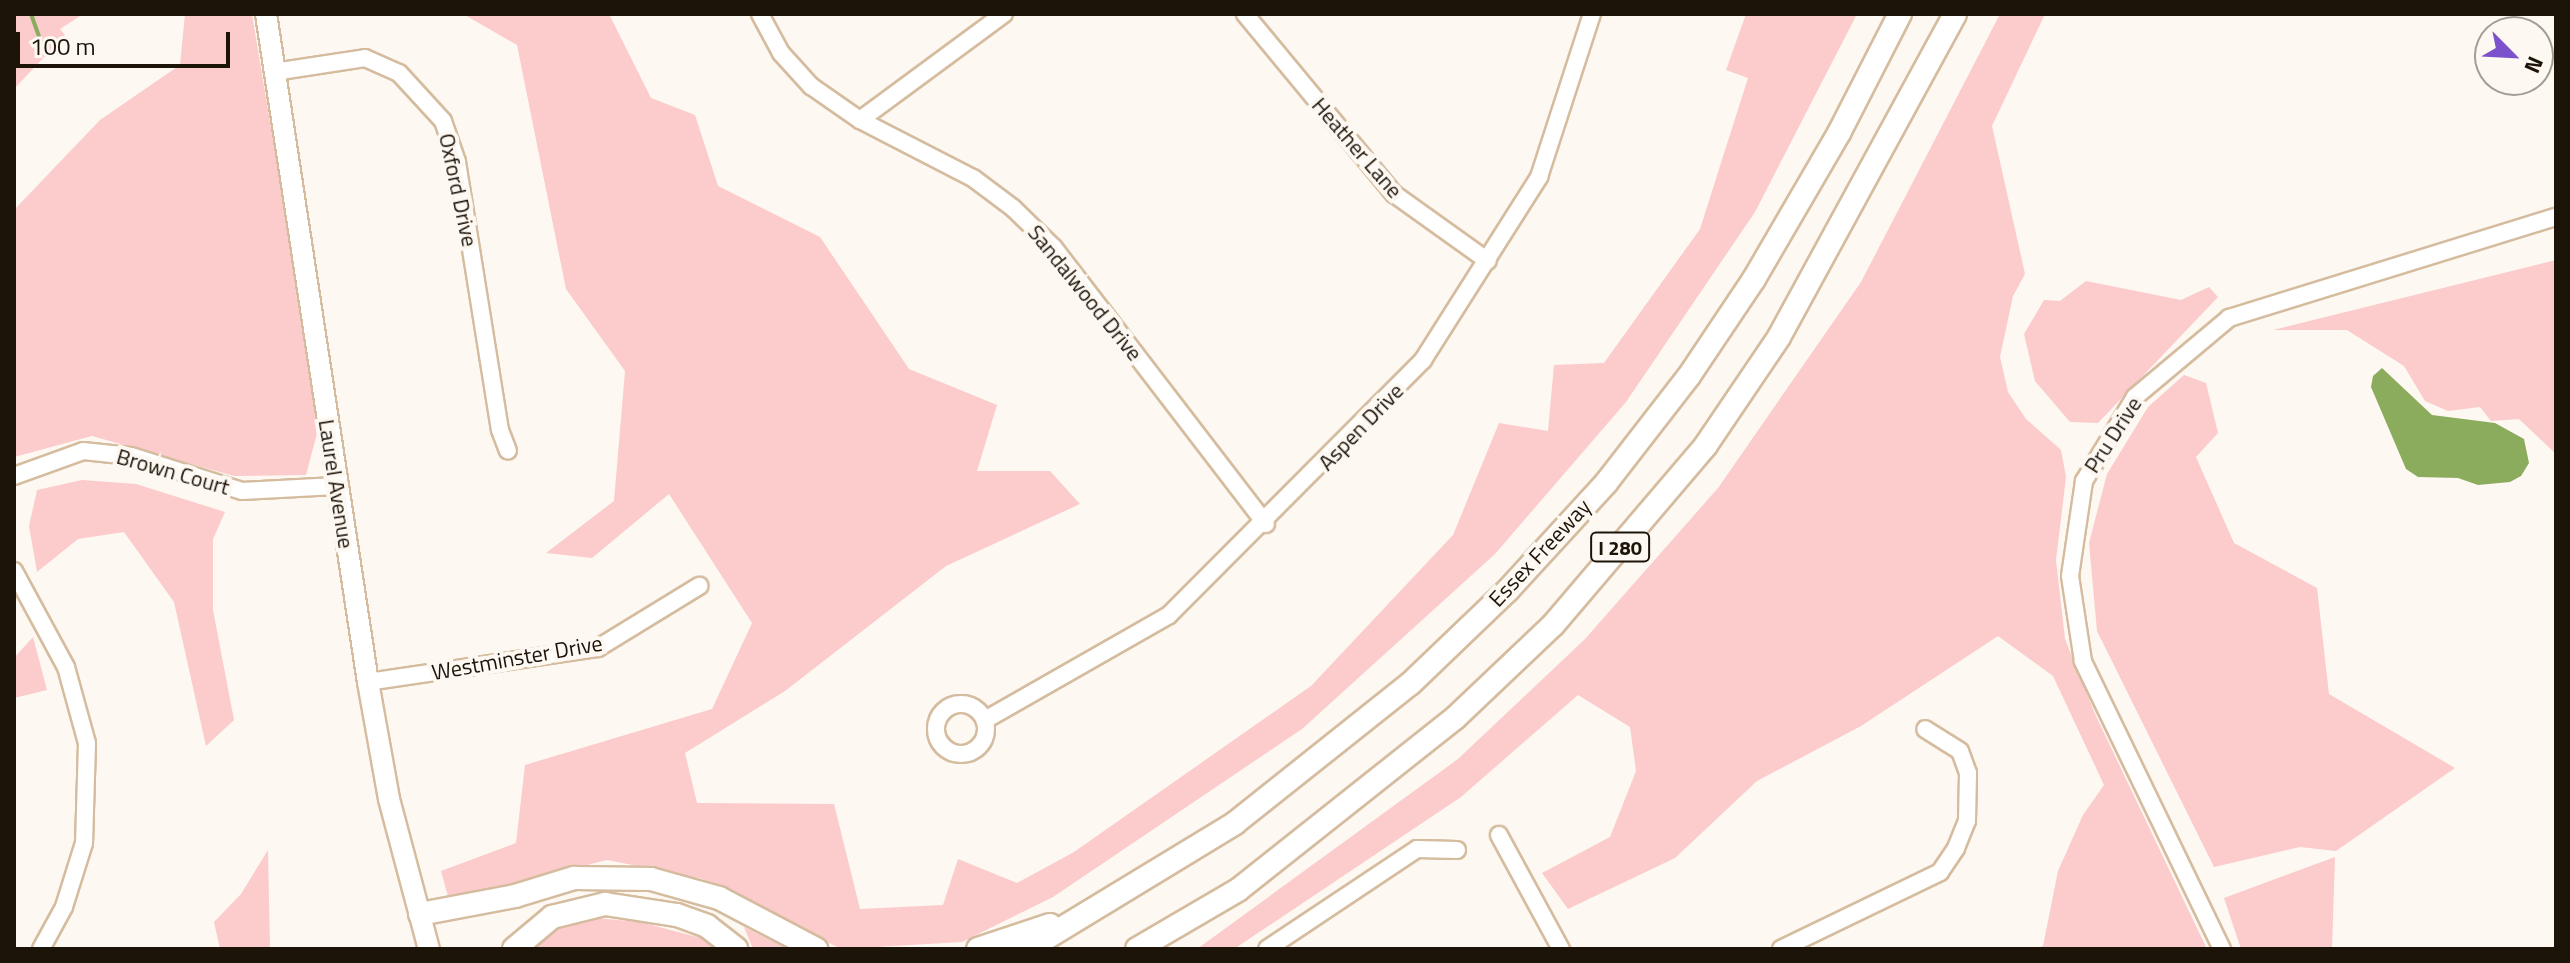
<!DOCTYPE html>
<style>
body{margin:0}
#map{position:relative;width:2570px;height:963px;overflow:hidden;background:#fdf8f2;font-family:"Titillium Web",sans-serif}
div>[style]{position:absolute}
.green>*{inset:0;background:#fccbcb}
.water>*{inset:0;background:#8cac5d}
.stream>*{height:4px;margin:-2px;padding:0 2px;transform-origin:2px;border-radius:2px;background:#8cac5d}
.roads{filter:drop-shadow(2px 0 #d5bc9f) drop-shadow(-2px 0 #d5bc9f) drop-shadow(0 2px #d5bc9f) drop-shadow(0 -2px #d5bc9f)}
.minor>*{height:16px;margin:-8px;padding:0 8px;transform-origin:8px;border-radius:8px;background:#fff}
.minor>.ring{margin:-8px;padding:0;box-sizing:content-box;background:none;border:16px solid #fff;border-radius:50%}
.major>*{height:20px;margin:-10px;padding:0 10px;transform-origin:10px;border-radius:10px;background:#fff}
.highway>*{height:22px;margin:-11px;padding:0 11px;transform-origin:11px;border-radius:11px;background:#fff}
span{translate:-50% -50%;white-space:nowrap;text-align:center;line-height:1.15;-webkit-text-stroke:8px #fdf8f2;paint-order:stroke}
.shield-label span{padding:2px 6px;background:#fdf8f2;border:2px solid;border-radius:6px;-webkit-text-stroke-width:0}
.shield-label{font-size:20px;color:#1d1409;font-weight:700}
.street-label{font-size:22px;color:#1d1409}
.frame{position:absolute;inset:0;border:16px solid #1d1409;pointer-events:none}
.north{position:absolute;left:2474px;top:16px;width:80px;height:80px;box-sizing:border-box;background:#fdf8f2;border:2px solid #a39d95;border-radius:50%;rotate:114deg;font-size:22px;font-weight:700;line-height:32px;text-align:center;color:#1d1409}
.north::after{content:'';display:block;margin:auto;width:28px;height:36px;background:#7c51cb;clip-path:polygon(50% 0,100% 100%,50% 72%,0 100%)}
.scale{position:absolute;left:16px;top:32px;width:214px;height:36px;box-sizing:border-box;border:4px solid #1d1409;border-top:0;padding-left:10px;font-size:24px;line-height:28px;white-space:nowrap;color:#1d1409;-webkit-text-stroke:6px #fdf8f2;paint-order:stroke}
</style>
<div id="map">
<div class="green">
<div style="clip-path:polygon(14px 14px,83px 14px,60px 29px,65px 35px,14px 89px)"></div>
<div style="clip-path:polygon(185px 14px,252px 14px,320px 422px,306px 475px,234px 476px,92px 436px,14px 457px,14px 210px,100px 120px,180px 65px)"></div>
<div style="clip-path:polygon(463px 14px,609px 14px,651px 98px,695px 115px,718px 186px,820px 237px,909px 369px,997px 405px,977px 471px,1050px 471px,1080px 504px,946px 566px,785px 691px,685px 753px,697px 803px,834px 804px,860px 909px,943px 905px,958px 859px,1017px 883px,1074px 852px,1311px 686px,1453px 535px,1499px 423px,1548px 431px,1554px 365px,1604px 363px,1700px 229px,1748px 78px,1726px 70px,1746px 14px,1857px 14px,1755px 212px,1626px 402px,1495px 554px,1302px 729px,1053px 897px,962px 942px,841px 949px,703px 879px,607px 860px,449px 900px,441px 871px,516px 843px,525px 765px,712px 709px,752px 623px,669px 494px,592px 558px,546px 553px,614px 501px,625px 371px,566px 289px,517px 45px)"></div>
<div style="clip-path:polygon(2000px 14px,2045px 14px,1992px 126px,2025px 274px,2013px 296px,2000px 357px,2008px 392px,2026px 419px,2061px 450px,2066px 477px,2056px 560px,2065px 639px,2095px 714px,2207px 949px,2033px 949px,2043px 946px,2058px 871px,2083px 815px,2104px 785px,2053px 676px,1998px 636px,1861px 726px,1757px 781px,1675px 858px,1568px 909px,1542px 873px,1610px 837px,1636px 771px,1630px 727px,1578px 695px,1461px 797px,1234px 949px,1197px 949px,1458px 759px,1585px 639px,1718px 488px,1861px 282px)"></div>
<div style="clip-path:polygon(2556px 260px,2556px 454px,2519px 419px,2491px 421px,2480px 407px,2448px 411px,2425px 401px,2404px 366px,2347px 330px,2273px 330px)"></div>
<div style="clip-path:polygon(2086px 281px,2181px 300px,2209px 287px,2218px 297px,2098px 423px,2070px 422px,2035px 381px,2024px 334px,2044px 300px,2060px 301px)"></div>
<div style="clip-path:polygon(2184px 375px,2206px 383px,2218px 433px,2196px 457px,2234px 543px,2317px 588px,2329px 694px,2455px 768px,2336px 851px,2300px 847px,2214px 867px,2097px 631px,2089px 543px,2107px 474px,2148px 407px)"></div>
<div style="clip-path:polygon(82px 480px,136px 484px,225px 512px,213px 539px,213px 610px,234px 720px,206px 746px,174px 602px,124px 532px,78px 539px,37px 572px,29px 526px,37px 490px)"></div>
<div style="clip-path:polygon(33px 637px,47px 690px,14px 698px,14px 658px)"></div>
<div style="clip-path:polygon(268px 850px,270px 949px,220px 949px,214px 922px,241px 894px)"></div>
<div style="clip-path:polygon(2335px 857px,2332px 949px,2241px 949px,2224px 898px)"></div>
<div style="clip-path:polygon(585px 917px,640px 922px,705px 939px,714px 949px,533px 949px,548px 933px)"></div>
<div style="clip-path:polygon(744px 927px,787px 949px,753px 949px)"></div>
</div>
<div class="water">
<div style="clip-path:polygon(2382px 368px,2432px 415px,2495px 423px,2524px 439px,2529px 463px,2521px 476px,2510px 482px,2478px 485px,2458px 478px,2418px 477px,2406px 469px,2371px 387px,2373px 376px)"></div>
</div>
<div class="stream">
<div style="left:31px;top:14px;width:41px;rotate:70.3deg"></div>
</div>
<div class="roads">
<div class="minor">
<div style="left:760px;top:14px;width:44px;rotate:61.7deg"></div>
<div style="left:781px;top:53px;width:45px;rotate:47.7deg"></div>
<div style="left:811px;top:86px;width:60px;rotate:34.8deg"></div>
<div style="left:860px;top:120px;width:127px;rotate:27.2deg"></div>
<div style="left:973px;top:178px;width:50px;rotate:36.9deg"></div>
<div style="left:1013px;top:208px;width:57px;rotate:44.3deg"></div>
<div style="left:1054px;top:248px;width:348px;rotate:52.5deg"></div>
<div style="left:1245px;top:14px;width:234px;rotate:50.4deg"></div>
<div style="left:1394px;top:194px;width:115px;rotate:35.5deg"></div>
<div style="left:274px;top:72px;width:92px;rotate:-8.7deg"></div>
<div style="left:365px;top:58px;width:37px;rotate:24deg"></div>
<div style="left:399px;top:73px;width:65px;rotate:47.5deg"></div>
<div style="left:443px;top:121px;width:43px;rotate:71.1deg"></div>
<div style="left:457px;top:162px;width:271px;rotate:80.9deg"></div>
<div style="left:500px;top:430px;width:22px;rotate:69deg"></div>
<div style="left:860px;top:120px;width:179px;rotate:-36.4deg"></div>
<div style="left:14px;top:476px;width:73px;rotate:-19.9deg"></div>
<div style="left:83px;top:451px;width:48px;rotate:5.9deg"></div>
<div style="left:131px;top:456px;width:116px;rotate:17.5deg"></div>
<div style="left:242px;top:491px;width:94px;rotate:-3deg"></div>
<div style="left:14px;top:571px;width:109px;rotate:61.6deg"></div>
<div style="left:66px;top:667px;width:79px;rotate:74.6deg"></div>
<div style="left:87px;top:743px;width:100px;rotate:91.7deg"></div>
<div style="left:84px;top:843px;width:67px;rotate:107.4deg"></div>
<div style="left:64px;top:907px;width:48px;rotate:118.7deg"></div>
<div style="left:368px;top:682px;width:232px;rotate:-8.4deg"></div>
<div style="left:598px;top:648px;width:119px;rotate:-31.5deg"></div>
<div class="ring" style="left:936px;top:704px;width:34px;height:34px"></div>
<div style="left:985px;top:720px;width:212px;rotate:-29.7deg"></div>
<div style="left:1169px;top:615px;width:360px;rotate:-45.1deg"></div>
<div style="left:1423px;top:360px;width:217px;rotate:-57.6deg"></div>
<div style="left:1539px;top:177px;width:171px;rotate:-72deg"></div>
<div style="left:1499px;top:835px;width:130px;rotate:61.5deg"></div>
<div style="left:1267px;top:949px;width:180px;rotate:-33.7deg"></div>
<div style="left:1417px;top:849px;width:40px;rotate:1.4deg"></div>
<div style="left:1781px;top:949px;width:177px;rotate:-25.8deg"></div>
<div style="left:1940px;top:872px;width:29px;rotate:-56deg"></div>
<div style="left:1956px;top:848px;width:29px;rotate:-68deg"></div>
<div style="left:1967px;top:821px;width:48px;rotate:-88.8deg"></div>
<div style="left:1968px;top:773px;width:23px;rotate:-110deg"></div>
<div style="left:1960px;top:751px;width:41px;rotate:-147.8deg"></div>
<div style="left:2222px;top:949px;width:320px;rotate:-115.8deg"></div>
<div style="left:2083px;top:661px;width:86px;rotate:-98.7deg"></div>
<div style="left:2070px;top:576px;width:96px;rotate:-81.6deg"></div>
<div style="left:2084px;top:481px;width:98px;rotate:-58.7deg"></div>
<div style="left:2135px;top:397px;width:123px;rotate:-40deg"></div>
<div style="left:2229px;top:318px;width:342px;rotate:-17.2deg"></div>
</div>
<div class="major">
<div style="left:266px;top:14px;width:676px;rotate:81.32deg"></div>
<div style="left:368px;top:682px;width:119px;rotate:79.8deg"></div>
<div style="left:389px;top:799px;width:155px;rotate:75.1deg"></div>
</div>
<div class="highway">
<div style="left:420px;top:914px;width:97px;rotate:-10.7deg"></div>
<div style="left:515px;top:896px;width:62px;rotate:-17deg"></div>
<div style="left:574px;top:878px;width:77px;rotate:0.7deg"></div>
<div style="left:651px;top:879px;width:71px;rotate:15.6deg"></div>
<div style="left:719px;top:898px;width:110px;rotate:27.7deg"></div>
<div style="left:514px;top:949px;width:50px;rotate:-40.1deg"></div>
<div style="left:552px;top:917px;width:55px;rotate:-13.8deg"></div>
<div style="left:605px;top:904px;width:73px;rotate:8.7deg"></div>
<div style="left:677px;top:915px;width:32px;rotate:20deg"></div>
<div style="left:707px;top:926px;width:37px;rotate:38deg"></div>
<div style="left:978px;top:949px;width:76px;rotate:-18.4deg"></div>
<div style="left:1028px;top:949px;width:242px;rotate:-31.3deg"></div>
<div style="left:1235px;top:823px;width:223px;rotate:-38.5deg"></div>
<div style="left:1410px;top:684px;width:136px;rotate:-43.8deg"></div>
<div style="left:1508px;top:590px;width:145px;rotate:-47.5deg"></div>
<div style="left:1606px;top:483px;width:135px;rotate:-52.2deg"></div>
<div style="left:1689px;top:376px;width:117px;rotate:-56.2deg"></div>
<div style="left:1754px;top:279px;width:169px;rotate:-59.8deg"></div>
<div style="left:1839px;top:133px;width:134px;rotate:-62.9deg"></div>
<div style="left:1137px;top:949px;width:117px;rotate:-30.3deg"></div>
<div style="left:1238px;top:890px;width:277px;rotate:-38.4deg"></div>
<div style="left:1455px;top:718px;width:135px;rotate:-43.5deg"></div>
<div style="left:1553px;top:625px;width:236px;rotate:-49.6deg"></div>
<div style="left:1706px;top:445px;width:130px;rotate:-55.9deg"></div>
<div style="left:1779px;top:337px;width:368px;rotate:-61.4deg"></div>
</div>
</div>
<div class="shield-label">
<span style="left:1620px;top:547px">I 280</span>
</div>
<div class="street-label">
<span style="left:1357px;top:148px;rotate:49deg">Heather Lane</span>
<span style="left:458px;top:190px;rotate:78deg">Oxford Drive</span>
<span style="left:1085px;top:293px;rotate:51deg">Sandalwood Drive</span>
<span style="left:1361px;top:427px;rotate:-46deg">Aspen Drive</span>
<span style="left:2113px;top:435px;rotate:-57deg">Pru Drive</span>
<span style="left:173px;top:472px;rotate:16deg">Brown Court</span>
<span style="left:336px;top:484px;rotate:81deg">Laurel Avenue</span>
<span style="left:1540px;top:553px;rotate:-47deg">Essex Freeway</span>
<span style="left:517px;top:658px;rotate:-10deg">Westminster Drive</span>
</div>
<div class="frame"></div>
<div class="north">N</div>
<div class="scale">100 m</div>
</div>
